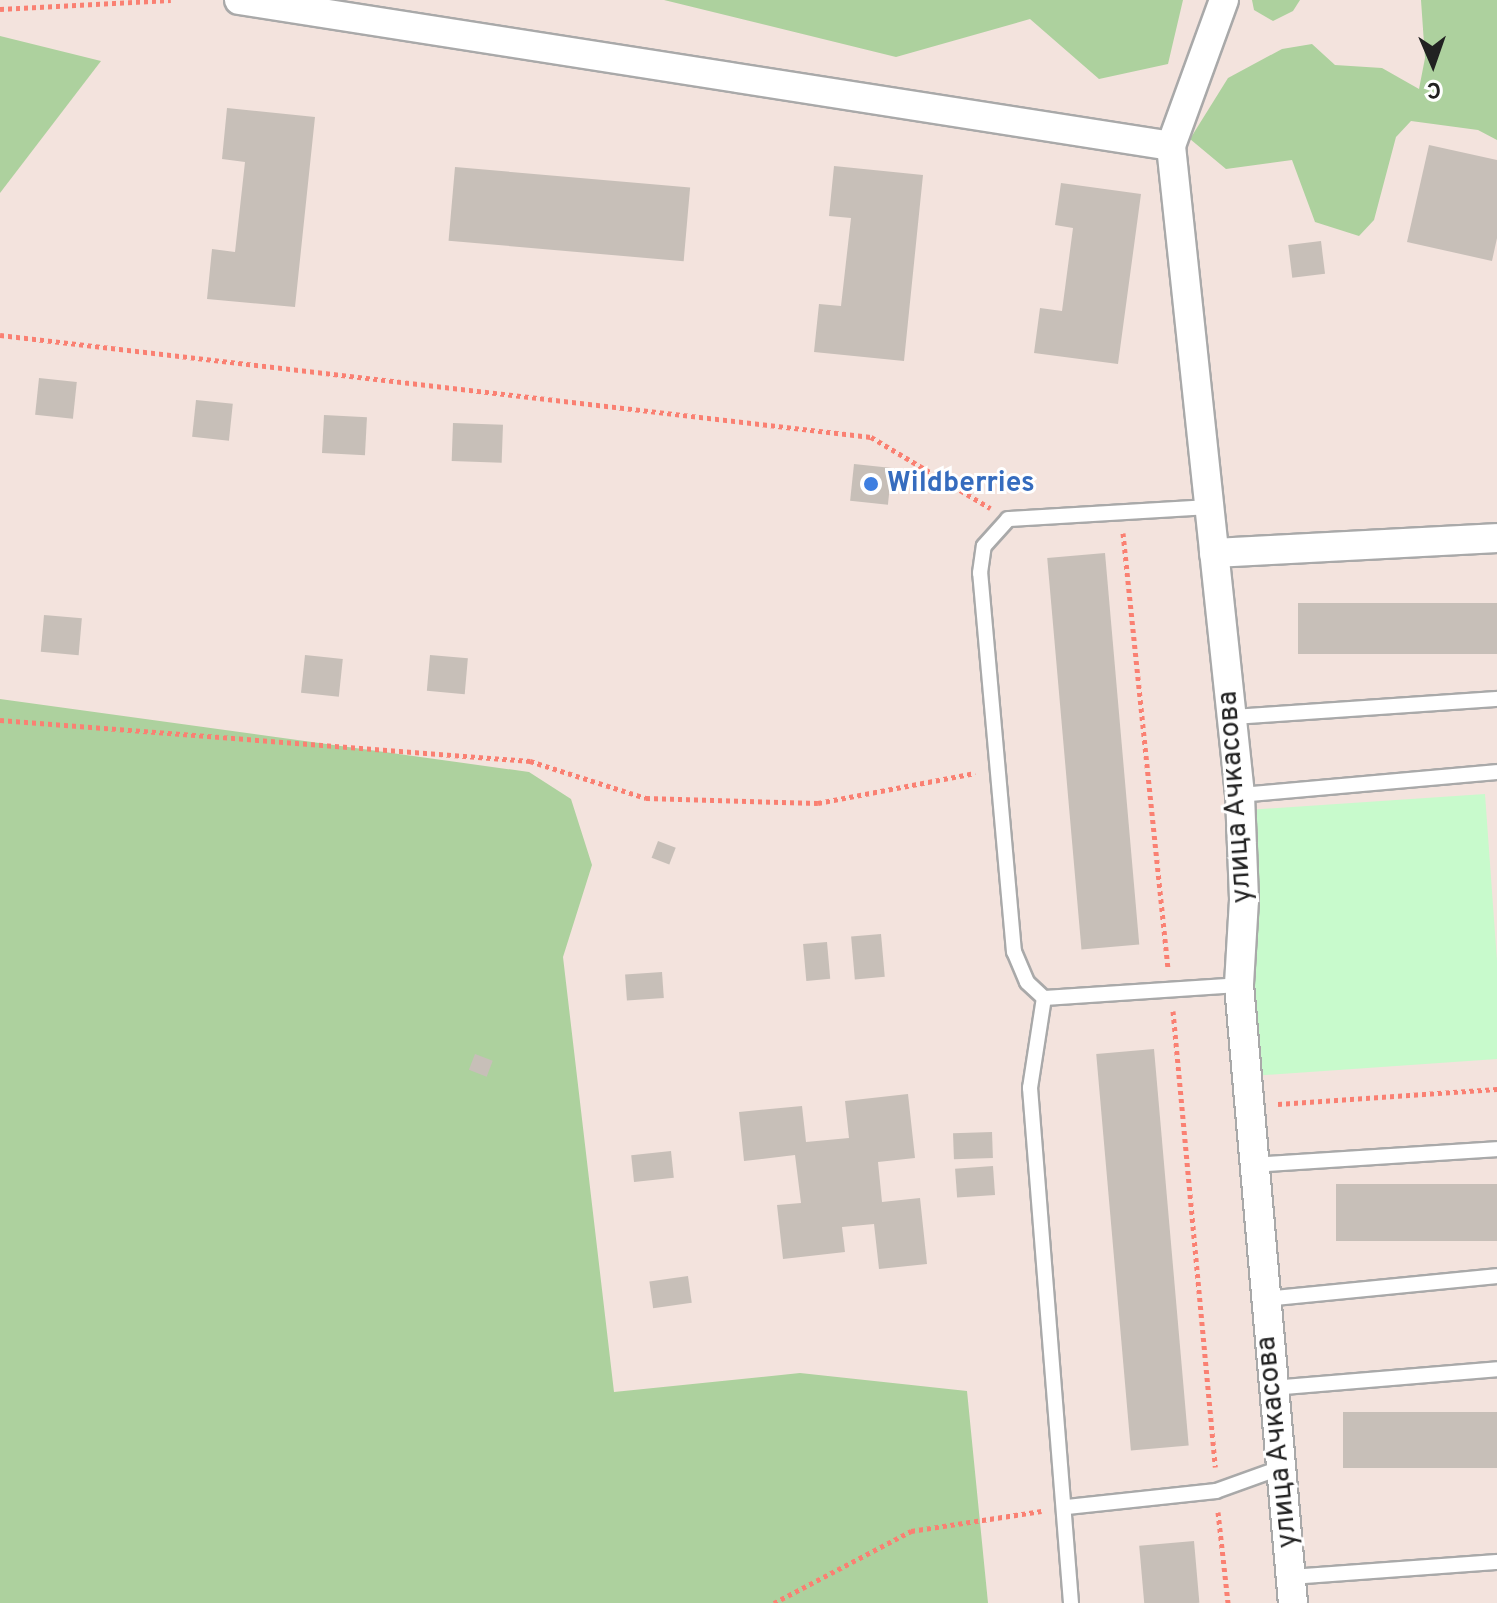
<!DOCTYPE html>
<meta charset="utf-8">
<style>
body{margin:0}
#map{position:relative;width:1497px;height:1603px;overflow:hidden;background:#f2efe9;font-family:Overpass,sans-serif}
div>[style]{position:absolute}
.military>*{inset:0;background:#f3e3dd}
.forest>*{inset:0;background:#add19e}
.park>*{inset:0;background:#c8facc}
.building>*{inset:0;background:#c7bfb8;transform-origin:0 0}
.path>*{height:5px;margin-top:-2.5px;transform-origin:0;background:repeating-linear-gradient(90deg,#fa8072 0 4px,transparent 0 8px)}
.roads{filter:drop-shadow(2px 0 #a9a9a9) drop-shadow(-2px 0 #a9a9a9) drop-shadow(0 2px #a9a9a9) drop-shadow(0 -2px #a9a9a9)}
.lane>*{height:14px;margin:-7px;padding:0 7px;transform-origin:7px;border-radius:7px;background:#fff}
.street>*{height:28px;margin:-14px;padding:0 14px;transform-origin:14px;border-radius:14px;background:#fff}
.dots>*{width:22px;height:22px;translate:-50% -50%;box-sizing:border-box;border:4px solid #fff;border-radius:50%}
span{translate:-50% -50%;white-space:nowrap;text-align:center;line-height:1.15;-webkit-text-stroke:6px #fff;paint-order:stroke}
.shop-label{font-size:28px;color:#366cbe;font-weight:700}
.left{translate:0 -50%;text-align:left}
.street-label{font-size:28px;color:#222}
.north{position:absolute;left:1393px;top:24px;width:80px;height:80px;-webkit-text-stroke:6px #fff;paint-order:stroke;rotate:178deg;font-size:22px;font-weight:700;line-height:32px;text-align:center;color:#222}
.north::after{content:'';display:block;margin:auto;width:28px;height:36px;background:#222;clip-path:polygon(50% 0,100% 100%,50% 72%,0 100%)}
</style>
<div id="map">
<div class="military">
<div style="clip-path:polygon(0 0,1497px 0,1497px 1603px,896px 1603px,475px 1508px,0 810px)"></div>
</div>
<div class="forest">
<div style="clip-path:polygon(664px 0,1183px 0,1168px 64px,1099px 79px,1030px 19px,896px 57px)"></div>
<div style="clip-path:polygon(1252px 0,1300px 0,1293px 11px,1273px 21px,1254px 10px)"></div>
<div style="clip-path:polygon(1421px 0,1497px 0,1497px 140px,1478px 130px,1411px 121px,1396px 137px,1374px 220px,1359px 236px,1315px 222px,1292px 160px,1226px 169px,1190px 139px,1228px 78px,1282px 49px,1312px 44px,1335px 65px,1382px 68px,1419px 89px,1425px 58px)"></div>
<div style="clip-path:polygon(0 36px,101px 61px,0 193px)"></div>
<div style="clip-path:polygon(0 699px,529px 772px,571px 799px,592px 865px,563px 957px,614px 1392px,800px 1373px,967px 1391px,988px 1603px,0 1603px)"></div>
</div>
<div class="park">
<div style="clip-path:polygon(1485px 794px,1497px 961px,1497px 1059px,1252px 1076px,1233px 811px)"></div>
</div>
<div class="building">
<div style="clip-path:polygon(227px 108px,315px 117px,295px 307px,207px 299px,212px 249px,235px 252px,245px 162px,222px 159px)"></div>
<div style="clip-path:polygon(1429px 145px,1497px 160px,1497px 238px,1492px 261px,1407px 242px)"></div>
<div style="clip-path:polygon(834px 166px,923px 175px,904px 361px,814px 352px,819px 304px,841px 306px,851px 218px,829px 216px)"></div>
<div style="left:455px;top:167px;width:236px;height:74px;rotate:5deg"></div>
<div style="clip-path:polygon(1061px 183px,1141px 194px,1118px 364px,1034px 353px,1040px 308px,1062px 311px,1073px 228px,1055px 225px)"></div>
<div style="left:1321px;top:241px;width:33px;height:33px;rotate:83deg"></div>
<div style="left:39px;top:378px;width:38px;height:37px;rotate:6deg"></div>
<div style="left:196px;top:400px;width:37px;height:37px;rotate:6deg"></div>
<div style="left:324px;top:415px;width:43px;height:38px;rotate:3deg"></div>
<div style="left:453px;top:423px;width:50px;height:38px;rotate:2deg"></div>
<div style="left:854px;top:464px;width:38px;height:37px;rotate:6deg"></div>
<div style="left:1105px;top:553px;width:393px;height:58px;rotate:85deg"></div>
<div style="left:1497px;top:603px;width:51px;height:199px;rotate:90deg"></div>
<div style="left:44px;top:615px;width:38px;height:37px;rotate:5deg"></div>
<div style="left:305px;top:655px;width:38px;height:38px;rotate:6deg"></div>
<div style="left:430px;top:655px;width:38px;height:36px;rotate:5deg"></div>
<div style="left:658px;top:841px;width:19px;height:18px;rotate:21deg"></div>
<div style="left:881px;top:934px;width:43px;height:30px;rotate:85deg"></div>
<div style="left:827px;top:942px;width:37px;height:24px;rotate:85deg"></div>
<div style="left:662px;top:972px;width:26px;height:37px;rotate:86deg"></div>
<div style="left:1154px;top:1049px;width:398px;height:58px;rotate:85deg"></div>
<div style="left:475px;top:1054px;width:19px;height:17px;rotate:21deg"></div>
<div style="clip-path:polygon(908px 1094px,915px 1158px,878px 1162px,882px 1202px,920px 1198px,927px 1264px,879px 1269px,874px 1224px,842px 1227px,845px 1252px,783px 1259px,777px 1205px,801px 1203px,795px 1155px,744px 1161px,739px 1112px,802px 1106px,806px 1142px,849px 1138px,845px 1101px)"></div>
<div style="left:992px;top:1132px;width:26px;height:39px;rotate:88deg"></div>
<div style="left:671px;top:1151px;width:27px;height:40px;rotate:84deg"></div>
<div style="left:993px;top:1166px;width:29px;height:38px;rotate:86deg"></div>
<div style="left:1497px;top:1184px;width:57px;height:161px;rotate:90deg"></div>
<div style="left:688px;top:1276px;width:27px;height:39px;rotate:82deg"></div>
<div style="left:1497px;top:1412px;width:56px;height:154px;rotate:90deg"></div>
<div style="left:1194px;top:1541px;width:62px;height:55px;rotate:85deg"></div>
</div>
<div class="path">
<div style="left:0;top:9px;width:171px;rotate:-3deg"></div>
<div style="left:0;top:335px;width:877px;rotate:6.68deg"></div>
<div style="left:871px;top:437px;width:139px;rotate:30.8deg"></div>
<div style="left:1123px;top:533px;width:438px;rotate:84.1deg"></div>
<div style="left:0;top:720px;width:532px;rotate:4.42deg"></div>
<div style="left:530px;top:761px;width:122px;rotate:17.7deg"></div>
<div style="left:646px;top:798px;width:172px;rotate:1.7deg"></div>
<div style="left:818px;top:803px;width:160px;rotate:-10.8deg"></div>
<div style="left:1173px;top:1011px;width:458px;rotate:84.7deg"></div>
<div style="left:1278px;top:1104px;width:220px;rotate:-3.9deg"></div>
<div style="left:1218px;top:1512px;width:92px;rotate:83.7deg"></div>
<div style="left:774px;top:1603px;width:155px;rotate:-27.7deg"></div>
<div style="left:911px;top:1531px;width:132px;rotate:-8.7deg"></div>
</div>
<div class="roads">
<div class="lane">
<div style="left:1233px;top:717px;width:265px;rotate:-3.9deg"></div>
<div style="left:1240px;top:795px;width:258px;rotate:-5.1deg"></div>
<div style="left:1044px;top:998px;width:195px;rotate:-3.8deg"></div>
<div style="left:1251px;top:1165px;width:247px;rotate:-3.7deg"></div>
<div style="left:1264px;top:1299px;width:234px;rotate:-5.6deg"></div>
<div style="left:1273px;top:1388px;width:225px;rotate:-4.8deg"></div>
<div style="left:1067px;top:1507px;width:150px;rotate:-6.1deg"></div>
<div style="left:1216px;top:1491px;width:68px;rotate:-19.8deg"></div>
<div style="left:1291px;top:1577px;width:207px;rotate:-4.2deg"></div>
<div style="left:1071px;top:1603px;width:517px;rotate:-94.55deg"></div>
<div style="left:1030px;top:1088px;width:91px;rotate:-81.2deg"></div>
<div style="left:1044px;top:998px;width:23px;rotate:-137deg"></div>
<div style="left:1027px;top:982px;width:33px;rotate:-113deg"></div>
<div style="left:1014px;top:952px;width:381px;rotate:-95.1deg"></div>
<div style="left:980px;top:573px;width:27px;rotate:-82deg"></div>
<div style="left:984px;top:546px;width:36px;rotate:-48deg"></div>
<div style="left:1008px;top:519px;width:203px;rotate:-3.4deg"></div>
</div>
<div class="street">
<div style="left:239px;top:0;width:943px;rotate:8.9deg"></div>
<div style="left:1224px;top:0;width:155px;rotate:110deg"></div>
<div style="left:1171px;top:146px;width:653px;rotate:83.93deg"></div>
<div style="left:1240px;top:795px;width:105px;rotate:87.8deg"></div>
<div style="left:1244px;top:900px;width:85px;rotate:93.4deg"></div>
<div style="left:1239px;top:985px;width:620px;rotate:85.01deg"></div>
<div style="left:1214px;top:553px;width:283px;rotate:-3deg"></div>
</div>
</div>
<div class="dots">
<div style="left:871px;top:484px;background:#3f7fe0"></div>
</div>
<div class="shop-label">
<span class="left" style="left:887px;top:484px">Wildberries</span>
</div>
<div class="street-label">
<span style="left:1236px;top:797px;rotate:-94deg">улица Ачкасова</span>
<span style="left:1278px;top:1442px;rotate:-96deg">улица Ачкасова</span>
</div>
<div class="north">С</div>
</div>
